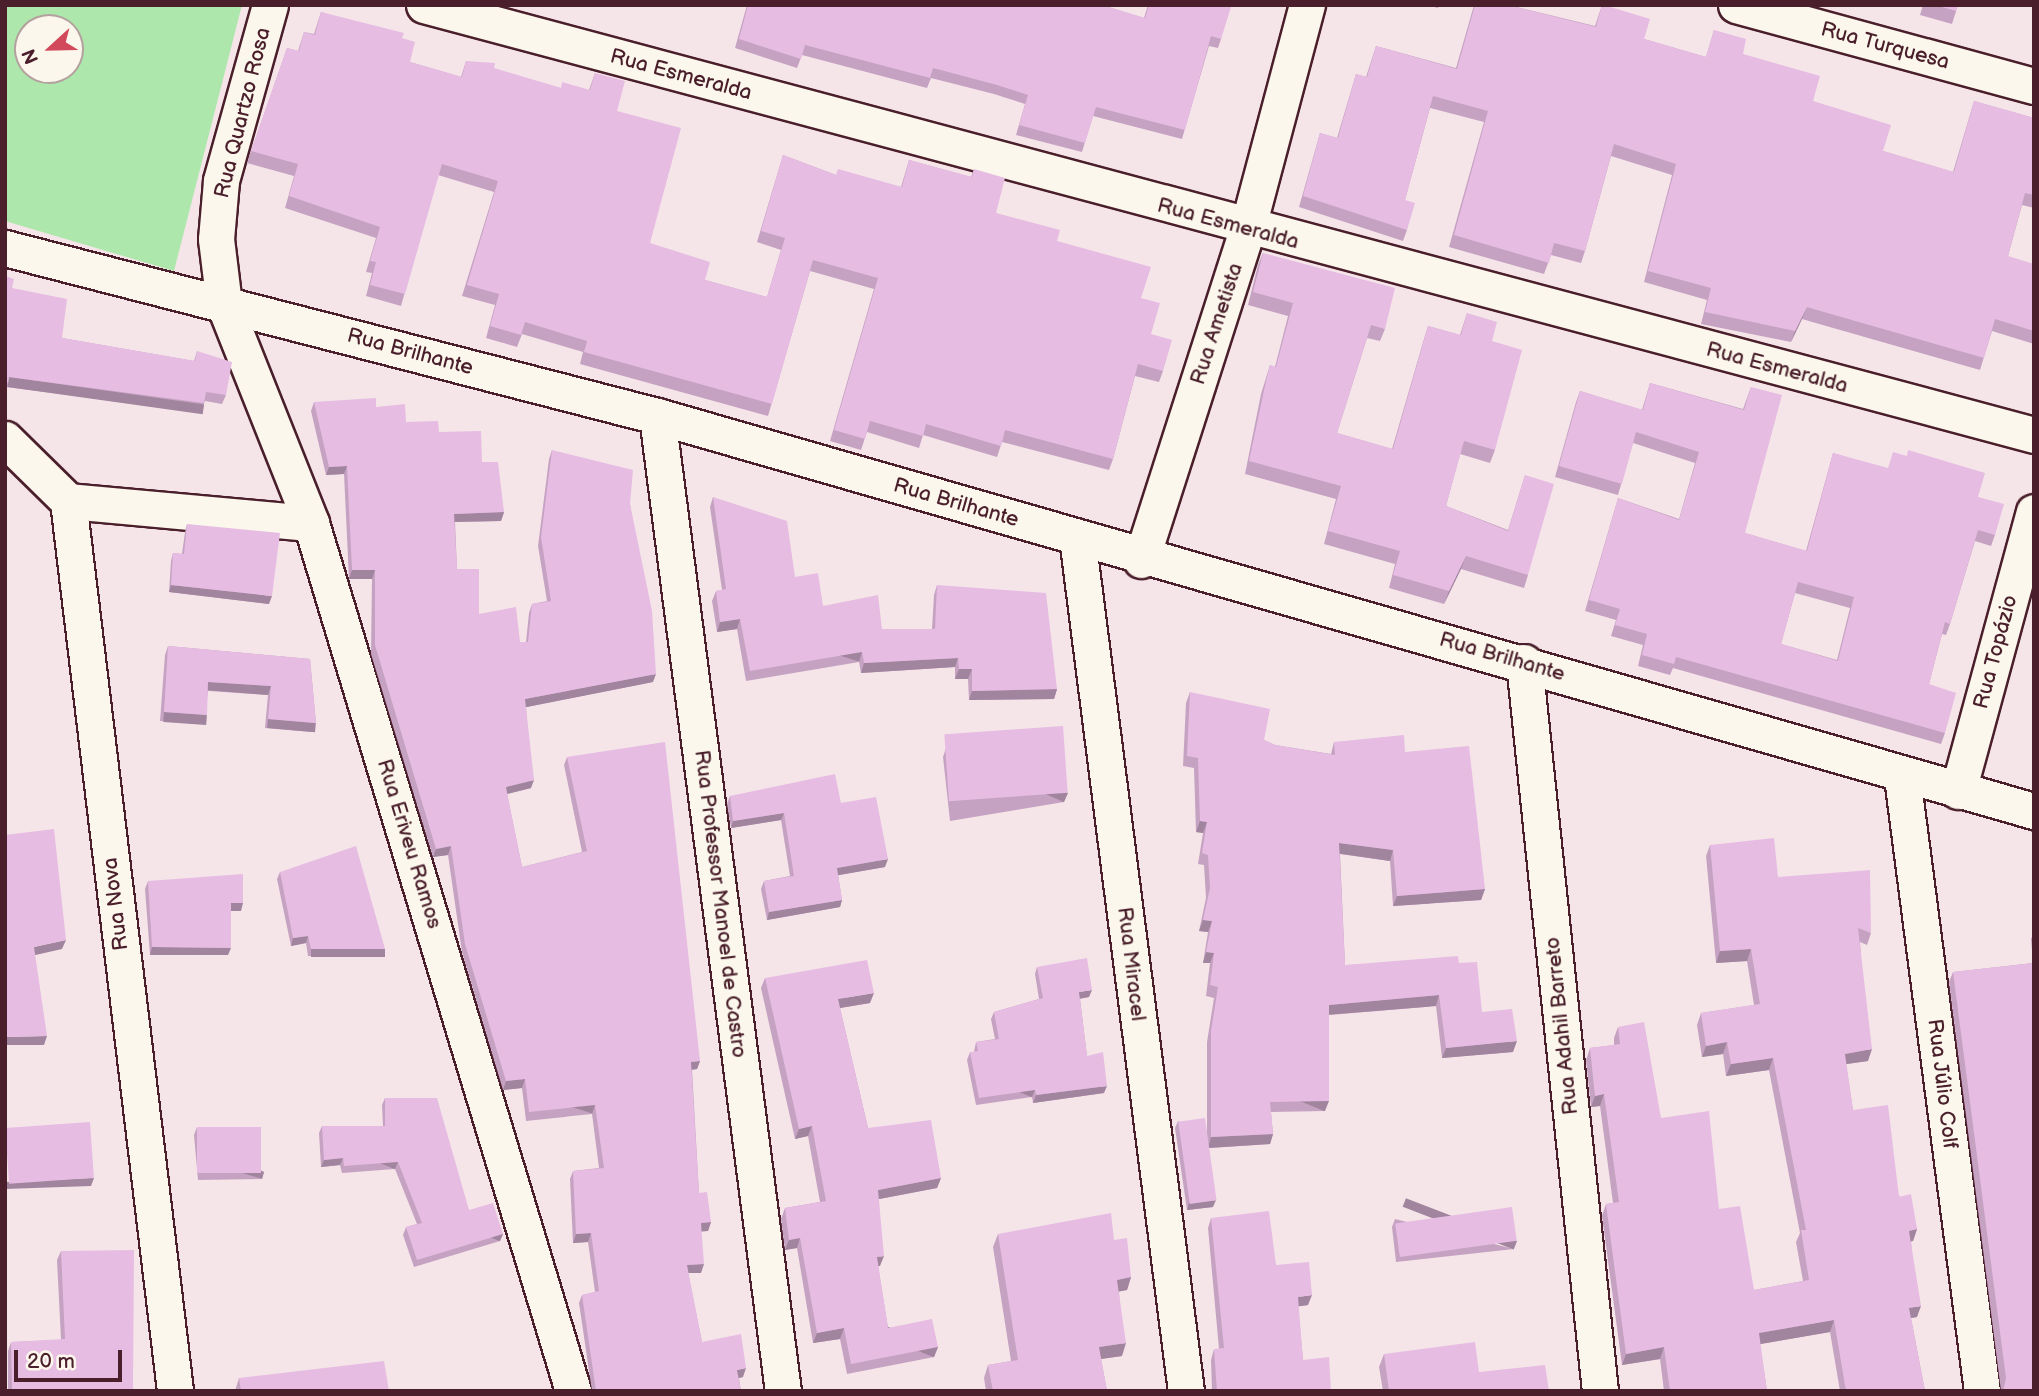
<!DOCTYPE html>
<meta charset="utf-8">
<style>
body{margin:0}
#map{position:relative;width:2039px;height:1396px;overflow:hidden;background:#f5e5e9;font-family:"Balsamiq Sans",sans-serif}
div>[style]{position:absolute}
.green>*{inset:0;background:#ade7ab}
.roads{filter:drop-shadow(2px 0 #4a1f2b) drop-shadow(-2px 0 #4a1f2b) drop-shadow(0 2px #4a1f2b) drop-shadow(0 -2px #4a1f2b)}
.minor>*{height:35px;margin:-17.5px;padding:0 17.5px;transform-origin:17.5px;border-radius:17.5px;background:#fbf7ec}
.wall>*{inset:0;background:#c6a2c2}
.shaded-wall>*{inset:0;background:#a1849e;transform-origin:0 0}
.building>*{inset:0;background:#e6bce2;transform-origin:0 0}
span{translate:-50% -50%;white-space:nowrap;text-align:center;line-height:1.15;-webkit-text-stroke:6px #fbf7ec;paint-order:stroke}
.street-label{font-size:21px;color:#4a1f2b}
.frame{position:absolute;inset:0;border:7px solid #4a1f2b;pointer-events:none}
.north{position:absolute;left:14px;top:14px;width:70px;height:70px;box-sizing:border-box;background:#fbf7ec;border:2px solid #b4a19f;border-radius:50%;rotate:248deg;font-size:19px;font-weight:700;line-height:28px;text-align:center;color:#4a1f2b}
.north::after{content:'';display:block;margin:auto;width:24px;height:32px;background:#d1495b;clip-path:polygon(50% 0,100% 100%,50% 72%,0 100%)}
.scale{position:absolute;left:14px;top:1350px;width:108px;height:32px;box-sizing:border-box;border:4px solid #4a1f2b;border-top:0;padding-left:9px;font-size:21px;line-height:24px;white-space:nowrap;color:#4a1f2b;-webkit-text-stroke:5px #fbf7ec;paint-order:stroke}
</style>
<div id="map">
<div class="green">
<div style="clip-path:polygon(evenodd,5px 5px,242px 5px,174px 271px,5px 221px,5px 5px,28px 28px,70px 28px,70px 70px,28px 70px,28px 28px)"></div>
</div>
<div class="roads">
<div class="minor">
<div style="left:270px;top:5px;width:183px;rotate:105.6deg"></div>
<div style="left:221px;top:181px;width:58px;rotate:94.9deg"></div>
<div style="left:216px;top:239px;width:65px;rotate:83deg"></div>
<div style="left:224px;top:304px;width:236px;rotate:68.3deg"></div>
<div style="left:311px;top:523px;width:907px;rotate:73.2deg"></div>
<div style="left:424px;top:5px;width:1666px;rotate:14.95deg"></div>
<div style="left:1736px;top:5px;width:309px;rotate:15.2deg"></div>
<div style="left:5px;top:248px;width:673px;rotate:14.45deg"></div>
<div style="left:657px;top:416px;width:1433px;rotate:16.01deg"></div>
<div style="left:657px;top:416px;width:983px;rotate:82.64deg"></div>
<div style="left:5px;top:439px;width:88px;rotate:44.5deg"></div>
<div style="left:68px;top:501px;width:896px;rotate:83.14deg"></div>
<div style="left:68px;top:501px;width:244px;rotate:5.2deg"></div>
<div style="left:1077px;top:537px;width:861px;rotate:82.73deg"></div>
<div style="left:1141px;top:560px;width:347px;rotate:-72.2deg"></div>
<div style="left:1247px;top:230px;width:233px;rotate:-75.1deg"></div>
<div style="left:1524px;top:662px;width:733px;rotate:84.05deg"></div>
<div style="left:1902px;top:777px;width:619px;rotate:82.58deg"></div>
<div style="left:1958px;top:791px;width:289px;rotate:-74.8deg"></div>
</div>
</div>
<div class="wall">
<div style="clip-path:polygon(747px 5px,1102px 5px,1144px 18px,1148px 5px,1224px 5px,1221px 39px,1218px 48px,1209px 46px,1182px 139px,1093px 116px,1082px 152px,1016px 135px,1025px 104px,994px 94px,931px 78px,927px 88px,802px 55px,797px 68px,735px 48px)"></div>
<div style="clip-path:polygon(1427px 5px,1439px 5px,1438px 8px)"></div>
<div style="clip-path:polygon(1474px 5px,1508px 5px,1595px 26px,1602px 5px,1644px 39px,1706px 57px,1714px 30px,1743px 54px,1813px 101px,1883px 151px,1953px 172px,1974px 101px,2034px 118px,2034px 208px,2022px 205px,2008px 256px,2034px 281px,2034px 344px,1992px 331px,1980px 370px,1802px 319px,1791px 342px,1701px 324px,1707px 300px,1644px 282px,1672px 175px,1611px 156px,1585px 251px,1581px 263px,1551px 255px,1544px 274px,1449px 247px,1484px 122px,1430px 108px,1405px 200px,1407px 230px,1403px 241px,1299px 207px,1320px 133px,1337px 138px,1356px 74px,1366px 77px,1376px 46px,1456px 68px)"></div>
<div style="clip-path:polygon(1923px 5px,1958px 5px,1952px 24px,1920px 15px)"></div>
<div style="clip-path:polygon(321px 12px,402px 38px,410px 62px,461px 77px,466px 61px,560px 88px,589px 90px,595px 73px,617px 111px,650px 243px,705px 280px,767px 297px,781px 250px,757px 242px,783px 155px,836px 175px,901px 187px,909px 160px,971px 177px,974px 169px,996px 213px,1057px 241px,1141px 298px,1151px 334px,1163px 371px,1159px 382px,1135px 376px,1113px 459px,1109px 470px,1002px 442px,997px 457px,923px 435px,919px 448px,867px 432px,861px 450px,830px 441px,874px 289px,810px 271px,768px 416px,580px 364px,583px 352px,522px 334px,517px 347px,486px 338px,495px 305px,462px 296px,494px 192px,438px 175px,401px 306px,366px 296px,372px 273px,366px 272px,376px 238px,285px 208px,294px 176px,247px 163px,287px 48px,298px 51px,304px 32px,314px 34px)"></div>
<div style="clip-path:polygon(1263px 253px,1385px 329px,1380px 341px,1367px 338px,1337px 433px,1392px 449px,1424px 339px,1428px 326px,1460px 335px,1467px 313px,1492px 341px,1495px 450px,1490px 463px,1460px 454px,1446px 506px,1508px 530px,1525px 475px,1528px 575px,1524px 588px,1461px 569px,1444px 604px,1389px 588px,1395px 564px,1324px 544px,1336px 499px,1245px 474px,1261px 394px,1270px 365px,1275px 367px,1288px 316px,1248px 305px,1258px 265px)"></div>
<div style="clip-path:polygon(5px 276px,12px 288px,62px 338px,194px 361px,197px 351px,226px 395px,222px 404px,205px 401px,201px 412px,6px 387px,5px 389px)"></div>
<div style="clip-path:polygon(evenodd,1650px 383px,1743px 409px,1751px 387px,1745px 533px,1806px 551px,1833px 453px,1978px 497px,1995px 535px,1991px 546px,1975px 541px,1950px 624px,1946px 635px,1942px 634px,1929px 684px,1945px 733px,1941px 744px,1673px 668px,1670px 675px,1638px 666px,1643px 645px,1611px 636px,1616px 620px,1585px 611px,1618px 498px,1679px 519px,1695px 463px,1633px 443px,1618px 495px,1555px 477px,1576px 402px,1580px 391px,1642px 410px,1650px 383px,1795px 593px,1850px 608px,1837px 660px,1781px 644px,1795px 593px)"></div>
<div style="clip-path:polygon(314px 402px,376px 407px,406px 422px,439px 432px,482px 462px,504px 512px,501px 521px,455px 522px,457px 569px,479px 614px,520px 642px,526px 642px,529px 613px,532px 604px,547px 601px,538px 546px,549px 459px,552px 450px,630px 504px,653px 682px,526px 707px,531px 788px,507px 794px,522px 867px,582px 852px,564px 765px,567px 757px,700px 1061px,697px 1069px,692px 1070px,699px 1193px,711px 1222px,708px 1231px,701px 1231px,701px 1273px,688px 1273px,702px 1342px,743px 1377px,739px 1378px,741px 1391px,592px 1391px,579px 1303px,582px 1295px,595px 1292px,588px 1242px,573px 1243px,570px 1179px,573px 1171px,599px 1168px,592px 1114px,526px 1121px,522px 1088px,503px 1090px,462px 952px,448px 855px,433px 857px,371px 654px,372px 579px,349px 579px,344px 474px,326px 475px,311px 411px)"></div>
<div style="clip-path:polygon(713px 497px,823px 606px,882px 629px,932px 629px,934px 595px,937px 585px,1057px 689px,1054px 699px,969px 700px,968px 679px,955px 679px,955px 667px,861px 673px,859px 662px,746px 681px,737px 629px,717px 632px,712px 601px,716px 591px,722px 590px,710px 507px)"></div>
<div style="clip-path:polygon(187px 524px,269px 604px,169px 592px,171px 561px,173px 553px,182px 554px,185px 532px)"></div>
<div style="clip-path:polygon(168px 646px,310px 659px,316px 723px,312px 732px,265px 728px,268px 695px,208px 691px,204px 724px,160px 721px,165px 655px)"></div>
<div style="clip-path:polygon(1190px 692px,1264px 740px,1275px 745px,1331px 754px,1334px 742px,1405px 752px,1485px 889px,1481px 900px,1393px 906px,1390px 861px,1340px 854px,1345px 965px,1459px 963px,1482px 1012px,1513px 1052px,1442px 1058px,1436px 1006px,1329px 1015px,1325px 1111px,1271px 1112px,1273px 1134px,1270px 1144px,1209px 1148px,1213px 1207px,1187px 1210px,1175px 1128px,1178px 1121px,1207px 1135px,1207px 1042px,1214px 998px,1206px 996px,1210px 963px,1203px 963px,1208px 932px,1199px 931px,1206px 898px,1204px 865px,1198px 864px,1203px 833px,1196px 832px,1194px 768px,1183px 766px,1186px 703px)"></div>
<div style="clip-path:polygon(946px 748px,1064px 802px,950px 821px,943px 757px)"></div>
<div style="clip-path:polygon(730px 796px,841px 803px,885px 867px,838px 875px,842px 900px,840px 907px,767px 920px,761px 889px,764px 881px,790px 876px,781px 820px,731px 828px,727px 804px)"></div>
<div style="clip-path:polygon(1710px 845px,1778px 877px,1871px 933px,1867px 945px,1860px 942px,1868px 1061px,1846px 1064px,1853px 1110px,1917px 1229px,1913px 1241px,1911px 1241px,1917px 1317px,1911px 1318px,1925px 1391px,1840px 1391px,1830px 1332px,1760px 1344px,1767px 1391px,1664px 1391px,1660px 1359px,1622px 1365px,1602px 1216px,1606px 1204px,1613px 1203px,1600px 1106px,1591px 1107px,1586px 1060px,1590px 1048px,1614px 1045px,1614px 1038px,1618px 1027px,1661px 1118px,1719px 1209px,1754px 1290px,1803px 1281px,1796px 1242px,1800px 1233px,1769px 1070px,1726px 1076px,1723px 1054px,1702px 1057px,1697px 1025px,1701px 1013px,1754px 1005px,1747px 961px,1716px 963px,1706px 856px)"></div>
<div style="clip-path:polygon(280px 872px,382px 956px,308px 956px,306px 943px,291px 946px,277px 879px)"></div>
<div style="clip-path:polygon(148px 881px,241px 911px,231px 911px,228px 955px,150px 955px,145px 889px)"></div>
<div style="clip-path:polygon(2034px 932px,2034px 1391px,2001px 1391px,1949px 982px,1953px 972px,2033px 963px,2031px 939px)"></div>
<div style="clip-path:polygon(1037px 967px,1089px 997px,1080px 999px,1087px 1056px,1104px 1093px,1033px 1103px,1032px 1097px,976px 1105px,967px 1060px,970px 1052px,974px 1052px,976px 1042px,995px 1039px,991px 1019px,994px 1012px,1039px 999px,1035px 974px)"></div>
<div style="clip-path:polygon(765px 978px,870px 1003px,840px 1008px,868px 1128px,941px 1178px,937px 1188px,879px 1199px,880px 1266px,878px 1266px,888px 1328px,938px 1347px,934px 1357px,847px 1374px,840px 1339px,813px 1343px,797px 1248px,785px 1250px,781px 1219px,785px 1208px,820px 1202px,808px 1136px,795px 1139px,761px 988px)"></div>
<div style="clip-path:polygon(385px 1098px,469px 1210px,503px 1234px,500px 1241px,414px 1267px,403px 1235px,406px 1227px,417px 1224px,395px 1169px,342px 1173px,340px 1165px,321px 1167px,319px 1133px,322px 1126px,383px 1126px,382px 1105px)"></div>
<div style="clip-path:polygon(197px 1127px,264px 1172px,262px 1179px,198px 1180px,194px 1135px)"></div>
<div style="clip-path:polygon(1211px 1218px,1276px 1265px,1308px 1305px,1298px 1306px,1303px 1360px,1331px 1391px,1212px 1391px,1211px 1360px,1214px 1349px,1219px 1349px,1208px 1228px)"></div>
<div style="clip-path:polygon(1395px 1219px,1514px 1249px,1396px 1262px,1392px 1227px)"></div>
<div style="clip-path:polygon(998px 1234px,1131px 1277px,1127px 1290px,1119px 1291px,1122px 1356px,1101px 1359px,1107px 1391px,986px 1391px,984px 1378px,988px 1365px,1011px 1361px,993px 1247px)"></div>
<div style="clip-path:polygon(61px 1251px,133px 1391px,8px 1391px,8px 1351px,11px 1342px,61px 1340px,57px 1260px)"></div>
<div style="clip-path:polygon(1384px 1354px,1479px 1372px,1549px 1391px,1383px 1391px,1379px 1367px)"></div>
<div style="clip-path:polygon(239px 1378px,389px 1391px,235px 1391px)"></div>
</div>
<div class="shaded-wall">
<div style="clip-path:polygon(1807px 307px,1802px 319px,1791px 342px,1795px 331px)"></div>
<div style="left:9px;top:377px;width:197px;height:10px;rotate:8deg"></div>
<div style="clip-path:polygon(347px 466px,344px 474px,326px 475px,329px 467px)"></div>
<div style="clip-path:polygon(504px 512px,501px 521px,451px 522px,454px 514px)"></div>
<div style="clip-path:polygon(1466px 556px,1461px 569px,1444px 604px,1449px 591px)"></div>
<div style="clip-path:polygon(352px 570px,375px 570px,372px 579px,349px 579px)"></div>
<div style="clip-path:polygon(171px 585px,272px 596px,269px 604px,169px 592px)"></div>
<div style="clip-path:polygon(740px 619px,737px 629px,717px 632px,720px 622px)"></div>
<div style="left:862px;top:652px;width:10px;height:114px;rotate:107deg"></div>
<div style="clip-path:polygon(958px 658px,955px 667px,861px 673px,864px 663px)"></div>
<div style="clip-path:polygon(959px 669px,972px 669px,968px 679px,955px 679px)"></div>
<div style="clip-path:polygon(656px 674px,653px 682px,522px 708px,525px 699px)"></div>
<div style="clip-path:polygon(208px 682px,271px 686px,268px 695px,205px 690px)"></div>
<div style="clip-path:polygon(1057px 689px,1054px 699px,969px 700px,972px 691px)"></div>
<div style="left:164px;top:712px;width:43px;height:10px;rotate:4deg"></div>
<div style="left:268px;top:719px;width:48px;height:9px;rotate:5deg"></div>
<div style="clip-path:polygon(534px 780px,531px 788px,503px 795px,506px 787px)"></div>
<div style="left:1068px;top:793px;width:10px;height:116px;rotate:114deg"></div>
<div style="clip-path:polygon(784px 813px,781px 820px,731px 828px,733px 821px)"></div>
<div style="clip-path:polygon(1200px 821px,1207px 822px,1203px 833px,1196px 832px)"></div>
<div style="clip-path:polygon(1339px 843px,1393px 850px,1390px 861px,1335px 853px)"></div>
<div style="clip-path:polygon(451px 846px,448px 855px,433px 857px,436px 849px)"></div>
<div style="clip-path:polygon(888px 859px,885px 867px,834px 876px,837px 868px)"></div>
<div style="clip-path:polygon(1485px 889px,1481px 900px,1393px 906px,1397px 896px)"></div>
<div style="clip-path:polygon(842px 900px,840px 907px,767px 920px,769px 912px)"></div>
<div style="clip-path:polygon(231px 903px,243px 903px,241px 911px,229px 911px)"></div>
<div style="clip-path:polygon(1203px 920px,1212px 921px,1208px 932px,1199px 931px)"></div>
<div style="clip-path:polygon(308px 936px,306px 943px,291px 946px,293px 938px)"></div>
<div style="clip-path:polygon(66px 940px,62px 949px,31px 956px,34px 947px)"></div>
<div style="clip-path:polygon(152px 947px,231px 948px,228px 955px,150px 955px)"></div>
<div style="left:311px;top:949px;width:74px;height:8px"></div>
<div style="clip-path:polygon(1751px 949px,1747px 961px,1716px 963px,1720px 951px)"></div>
<div style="clip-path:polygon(1206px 952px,1214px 953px,1210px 963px,1203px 963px)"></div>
<div style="clip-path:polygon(1092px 990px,1089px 997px,1076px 999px,1079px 992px)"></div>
<div style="clip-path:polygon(874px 993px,870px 1003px,834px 1009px,838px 999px)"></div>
<div style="clip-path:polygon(1439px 995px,1436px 1006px,1325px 1015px,1329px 1005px)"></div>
<div style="clip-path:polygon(47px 1036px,44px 1045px,5px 1045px,5px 1037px)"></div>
<div style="clip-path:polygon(1517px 1041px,1513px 1052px,1442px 1058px,1446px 1048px)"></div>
<div style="clip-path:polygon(1727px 1042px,1723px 1054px,1702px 1057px,1706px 1046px)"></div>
<div style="clip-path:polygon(1872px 1049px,1868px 1061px,1840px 1065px,1845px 1054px)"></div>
<div style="clip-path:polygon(1773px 1058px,1769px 1070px,1726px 1076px,1731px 1064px)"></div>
<div style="clip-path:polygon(700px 1061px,697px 1069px,688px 1070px,691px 1062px)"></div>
<div style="clip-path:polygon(525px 1079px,522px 1088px,503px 1090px,506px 1081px)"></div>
<div style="clip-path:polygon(1107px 1086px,1104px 1093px,1033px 1103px,1036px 1095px)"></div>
<div style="left:1035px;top:1090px;width:8px;height:57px;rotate:113deg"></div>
<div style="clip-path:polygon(1604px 1094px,1600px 1106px,1591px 1107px,1595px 1096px)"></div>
<div style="left:1329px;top:1101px;width:11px;height:59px;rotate:112deg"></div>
<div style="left:595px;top:1105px;width:9px;height:66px;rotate:108deg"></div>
<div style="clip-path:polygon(812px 1126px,808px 1136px,795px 1139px,799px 1129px)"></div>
<div style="clip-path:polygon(1273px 1134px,1270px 1144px,1208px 1148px,1211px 1137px)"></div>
<div style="clip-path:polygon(343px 1158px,340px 1165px,321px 1167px,324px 1160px)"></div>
<div style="left:398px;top:1162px;width:8px;height:54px;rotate:113deg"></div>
<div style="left:264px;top:1172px;width:7px;height:63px;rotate:106deg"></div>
<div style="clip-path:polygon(94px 1178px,91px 1186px,5px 1189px,5px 1182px)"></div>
<div style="clip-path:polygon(941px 1178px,937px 1188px,874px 1200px,878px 1190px)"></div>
<div style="clip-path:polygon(1216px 1200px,1213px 1207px,1187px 1210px,1189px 1203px)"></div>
<div style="clip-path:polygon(711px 1222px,708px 1231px,697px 1232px,701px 1223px)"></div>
<div style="clip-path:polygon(1917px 1229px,1913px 1241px,1905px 1243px,1909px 1231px)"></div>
<div style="clip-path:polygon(591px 1233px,588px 1242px,573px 1243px,576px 1234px)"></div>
<div style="left:503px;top:1234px;width:8px;height:90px;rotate:113deg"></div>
<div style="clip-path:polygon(800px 1238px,797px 1248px,785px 1250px,789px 1240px)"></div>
<div style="left:1517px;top:1241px;width:9px;height:119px;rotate:111deg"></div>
<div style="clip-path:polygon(884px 1256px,880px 1266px,873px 1267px,877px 1257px)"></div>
<div style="clip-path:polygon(704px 1264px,701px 1273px,684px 1273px,687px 1265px)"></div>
<div style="clip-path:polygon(1131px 1277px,1127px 1290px,1112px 1293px,1117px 1280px)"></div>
<div style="clip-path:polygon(1312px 1295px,1308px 1305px,1294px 1307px,1298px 1297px)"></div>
<div style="clip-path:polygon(1921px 1306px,1917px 1317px,1905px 1319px,1909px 1308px)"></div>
<div style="clip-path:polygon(1834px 1320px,1830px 1332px,1755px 1345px,1759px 1333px)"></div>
<div style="clip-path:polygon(844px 1328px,840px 1339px,813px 1343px,817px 1333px)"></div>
<div style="clip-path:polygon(1126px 1343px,1122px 1356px,1094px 1360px,1099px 1347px)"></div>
<div style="left:938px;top:1347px;width:11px;height:89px;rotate:112deg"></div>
<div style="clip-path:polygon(1664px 1347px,1660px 1359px,1622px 1365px,1626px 1354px)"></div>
<div style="clip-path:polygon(746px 1368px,743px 1377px,734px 1379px,737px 1370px)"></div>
<div style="left:12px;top:1390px;width:121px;height:1px"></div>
</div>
<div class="building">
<div style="clip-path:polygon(748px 5px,1102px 5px,1145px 18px,1149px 5px,1224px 5px,1231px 7px,1221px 39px,1211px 36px,1185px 130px,1096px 107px,1085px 143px,1019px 125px,1028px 95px,997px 85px,933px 68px,930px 78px,805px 45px,801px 59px,739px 39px)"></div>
<div style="clip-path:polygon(1475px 5px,1508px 5px,1596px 27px,1602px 5px,1604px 5px,1650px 19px,1644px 39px,1706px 57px,1714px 30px,1746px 39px,1743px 54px,1820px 76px,1813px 101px,1891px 125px,1883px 151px,1954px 172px,1974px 101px,2034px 118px,2034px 195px,2025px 193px,2008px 256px,2034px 264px,2033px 280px,2034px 281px,2034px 331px,1995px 319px,1984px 358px,1807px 307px,1795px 331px,1705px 312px,1711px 288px,1648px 271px,1676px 164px,1614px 144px,1585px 251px,1554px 243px,1549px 263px,1454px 235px,1488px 111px,1433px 96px,1405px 200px,1415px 203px,1407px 230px,1303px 196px,1320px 133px,1338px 138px,1356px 74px,1367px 77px,1376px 46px,1457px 69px)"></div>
<div style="clip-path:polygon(1935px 5px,1958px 5px,1956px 11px)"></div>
<div style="clip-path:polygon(321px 12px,404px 33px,402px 38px,415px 42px,410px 62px,462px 77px,466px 61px,495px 63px,494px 68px,561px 88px,562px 82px,590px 90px,595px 73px,625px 81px,617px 111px,681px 128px,650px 243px,710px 262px,705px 280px,767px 297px,785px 238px,761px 231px,783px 155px,836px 175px,838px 169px,902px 187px,909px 160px,972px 177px,974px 169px,1005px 178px,996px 213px,1060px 230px,1057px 241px,1151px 267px,1141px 298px,1160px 303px,1151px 334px,1172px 340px,1163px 371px,1138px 364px,1113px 459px,1005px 430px,1001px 446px,926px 424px,923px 436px,870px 421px,865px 439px,834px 430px,878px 278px,813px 260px,772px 404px,584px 352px,587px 341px,525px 322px,521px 335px,490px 326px,499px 294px,467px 285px,498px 181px,442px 164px,405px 294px,370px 285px,376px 262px,370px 261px,380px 227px,289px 196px,298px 164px,251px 151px,287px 48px,299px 51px,304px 32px,315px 35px)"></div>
<div style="clip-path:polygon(1263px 253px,1395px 288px,1385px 329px,1371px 325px,1337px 433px,1393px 449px,1428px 326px,1461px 335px,1467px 313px,1497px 322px,1492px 341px,1522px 350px,1495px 450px,1464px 441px,1446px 506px,1508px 531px,1525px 475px,1554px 484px,1528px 575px,1466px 556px,1449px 591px,1393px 575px,1400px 551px,1328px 531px,1341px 486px,1249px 461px,1266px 381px,1270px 365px,1276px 367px,1293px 303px,1253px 292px)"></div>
<div style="clip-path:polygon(5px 276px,14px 279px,12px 288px,67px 299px,62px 338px,195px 361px,197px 351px,232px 362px,226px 395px,206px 392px,204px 403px,9px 377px,8px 383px,5px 382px)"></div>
<div style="clip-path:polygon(evenodd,1650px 383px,1744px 410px,1751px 387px,1782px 395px,1745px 533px,1807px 551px,1833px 453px,1888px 468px,1893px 452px,1907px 456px,1908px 450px,1985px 473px,1978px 497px,2004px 504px,1995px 535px,1978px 530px,1950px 624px,1945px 622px,1929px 684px,1956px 693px,1945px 733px,1676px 657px,1674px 664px,1642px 655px,1647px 634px,1615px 625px,1620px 609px,1589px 600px,1618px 498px,1679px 520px,1699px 452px,1636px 432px,1622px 484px,1559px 466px,1580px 391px,1643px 410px,1650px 383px,1798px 582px,1854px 597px,1838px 661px,1781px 644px,1798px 582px)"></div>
<div style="clip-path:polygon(376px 398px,376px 407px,405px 404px,406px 422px,438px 421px,439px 432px,481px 431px,482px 462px,498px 462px,504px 512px,454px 514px,457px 569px,479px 569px,479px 614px,516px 607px,520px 642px,528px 642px,532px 604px,551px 601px,541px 537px,552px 450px,633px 470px,630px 504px,652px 611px,656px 674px,525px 699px,534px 780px,506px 787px,522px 867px,587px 851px,567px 757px,665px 742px,700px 1061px,691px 1062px,699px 1193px,707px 1192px,711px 1222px,701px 1223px,704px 1264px,687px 1265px,702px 1342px,741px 1334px,746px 1368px,737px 1370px,741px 1391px,596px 1391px,582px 1295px,599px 1291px,591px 1233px,576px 1234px,573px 1171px,604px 1168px,595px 1105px,529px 1112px,525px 1079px,506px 1081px,465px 944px,451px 846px,436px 849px,375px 645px,375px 570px,352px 570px,347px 466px,329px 467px,314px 402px)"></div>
<div style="clip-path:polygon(713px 497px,787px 521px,795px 577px,818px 573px,823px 606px,878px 595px,882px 629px,935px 629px,937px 585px,1046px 593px,1057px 689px,972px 691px,972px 669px,959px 669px,958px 658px,864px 663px,862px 652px,750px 671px,740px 619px,720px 622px,716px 591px,726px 589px)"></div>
<div style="clip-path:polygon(187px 524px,280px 533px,272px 596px,171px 585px,173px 553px,184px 554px)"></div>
<div style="clip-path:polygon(168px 646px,310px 659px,316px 723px,268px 719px,271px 686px,208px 682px,207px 715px,164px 712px)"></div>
<div style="clip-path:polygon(1190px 692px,1270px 709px,1264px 740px,1275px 745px,1335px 755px,1334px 742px,1404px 735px,1405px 752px,1469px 746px,1485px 889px,1397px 896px,1393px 850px,1339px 843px,1345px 965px,1458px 956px,1459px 963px,1477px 962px,1482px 1012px,1512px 1009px,1517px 1041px,1446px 1048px,1439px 995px,1329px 1005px,1329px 1101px,1270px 1102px,1273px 1134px,1211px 1137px,1211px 1031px,1218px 987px,1210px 985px,1214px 953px,1206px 952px,1212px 921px,1203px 920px,1210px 888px,1208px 855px,1202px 853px,1207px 822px,1200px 821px,1198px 758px,1187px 756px)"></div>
<div style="left:1063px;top:726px;width:67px;height:119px;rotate:86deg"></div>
<div style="clip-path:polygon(835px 774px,841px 803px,876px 797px,888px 859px,837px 868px,842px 900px,769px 912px,764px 881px,794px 876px,784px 813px,733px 821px,730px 796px)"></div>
<div style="clip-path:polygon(54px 829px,66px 940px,34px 947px,47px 1036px,5px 1037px,5px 835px)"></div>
<div style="clip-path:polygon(1774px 838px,1778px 877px,1870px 870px,1871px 933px,1858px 928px,1872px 1049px,1845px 1054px,1853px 1110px,1888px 1105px,1899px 1197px,1911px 1194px,1917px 1229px,1909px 1231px,1921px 1306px,1909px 1308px,1925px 1391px,1846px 1391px,1834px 1320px,1759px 1333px,1767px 1391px,1670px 1391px,1664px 1347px,1626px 1354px,1606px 1204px,1619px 1202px,1604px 1094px,1595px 1096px,1590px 1048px,1620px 1044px,1618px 1027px,1644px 1022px,1661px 1118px,1709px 1111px,1719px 1209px,1740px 1206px,1754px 1290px,1809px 1280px,1801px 1230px,1806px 1230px,1773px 1058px,1731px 1064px,1727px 1042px,1706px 1046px,1701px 1013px,1760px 1004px,1751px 949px,1720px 951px,1710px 845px)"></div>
<div style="clip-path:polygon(356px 846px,385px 949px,311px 949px,308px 936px,293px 938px,280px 872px)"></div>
<div style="clip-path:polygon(243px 874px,243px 903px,231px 903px,231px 948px,152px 947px,148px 881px)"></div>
<div style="clip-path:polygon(1087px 958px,1092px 990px,1079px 992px,1087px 1056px,1103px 1052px,1107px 1086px,1036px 1095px,1035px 1090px,979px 1098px,970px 1052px,978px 1051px,976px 1042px,999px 1039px,994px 1012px,1043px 998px,1037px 967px)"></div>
<div style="clip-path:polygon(867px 960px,874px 993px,838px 999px,868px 1128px,931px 1120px,941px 1178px,878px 1190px,884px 1256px,877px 1257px,888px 1328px,932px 1319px,938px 1347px,851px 1364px,844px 1328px,817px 1333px,800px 1238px,789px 1240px,785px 1208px,826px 1201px,812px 1126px,799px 1129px,765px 978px)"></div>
<div style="clip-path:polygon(2034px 963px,2034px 1391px,2003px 1391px,2006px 1378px,1953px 972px)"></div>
<div style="clip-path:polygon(385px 1098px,437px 1098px,469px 1210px,493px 1203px,503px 1234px,417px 1260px,406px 1227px,422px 1223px,398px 1162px,344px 1166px,343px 1158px,324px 1160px,322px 1126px,385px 1126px)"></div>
<div style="left:1205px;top:1118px;width:83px;height:27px;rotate:82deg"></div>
<div style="left:90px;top:1122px;width:56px;height:85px;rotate:86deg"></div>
<div style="left:197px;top:1127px;width:64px;height:46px"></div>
<div style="left:1512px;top:1207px;width:34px;height:118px;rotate:82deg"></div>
<div style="clip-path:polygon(1269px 1211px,1276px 1265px,1309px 1262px,1312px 1295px,1298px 1297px,1303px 1360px,1329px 1357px,1331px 1391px,1217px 1391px,1214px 1349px,1224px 1348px,1211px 1218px)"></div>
<div style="clip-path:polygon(1111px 1213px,1114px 1240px,1127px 1238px,1131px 1277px,1117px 1280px,1126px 1343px,1099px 1347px,1107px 1391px,993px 1391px,988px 1365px,1018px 1360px,998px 1234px)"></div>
<div style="clip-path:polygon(134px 1250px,133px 1390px,12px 1390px,11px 1342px,65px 1339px,61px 1251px)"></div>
<div style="clip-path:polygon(1475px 1342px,1479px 1372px,1545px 1365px,1549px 1391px,1389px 1391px,1384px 1354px)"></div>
<div style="clip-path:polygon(384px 1361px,389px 1391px,241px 1391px,239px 1378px)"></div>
</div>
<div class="street-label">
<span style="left:1885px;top:46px;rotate:15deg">Rua Turquesa</span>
<span style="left:681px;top:75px;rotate:15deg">Rua Esmeralda</span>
<span style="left:243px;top:113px;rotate:-76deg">Rua Quartzo Rosa</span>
<span style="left:1228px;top:224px;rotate:15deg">Rua Esmeralda</span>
<span style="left:1217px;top:324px;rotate:-72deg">Rua Ametista</span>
<span style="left:410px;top:352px;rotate:15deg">Rua Brilhante</span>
<span style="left:1777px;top:368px;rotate:15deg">Rua Esmeralda</span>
<span style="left:956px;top:503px;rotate:16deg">Rua Brilhante</span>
<span style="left:1996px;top:652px;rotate:-75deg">Rua Topázio</span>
<span style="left:1502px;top:657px;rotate:16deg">Rua Brilhante</span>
<span style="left:409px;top:844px;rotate:73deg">Rua Eriveu Ramos</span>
<span style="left:116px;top:904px;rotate:-97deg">Rua Nova</span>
<span style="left:720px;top:904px;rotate:83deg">Rua Professor Manoel de Castro</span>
<span style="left:1131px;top:964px;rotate:83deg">Rua Miracel</span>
<span style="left:1562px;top:1026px;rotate:-96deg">Rua Adahil Barreto</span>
<span style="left:1942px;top:1084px;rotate:83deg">Rua Júlio Colf</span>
</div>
<div class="frame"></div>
<div class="north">N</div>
<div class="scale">20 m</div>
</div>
